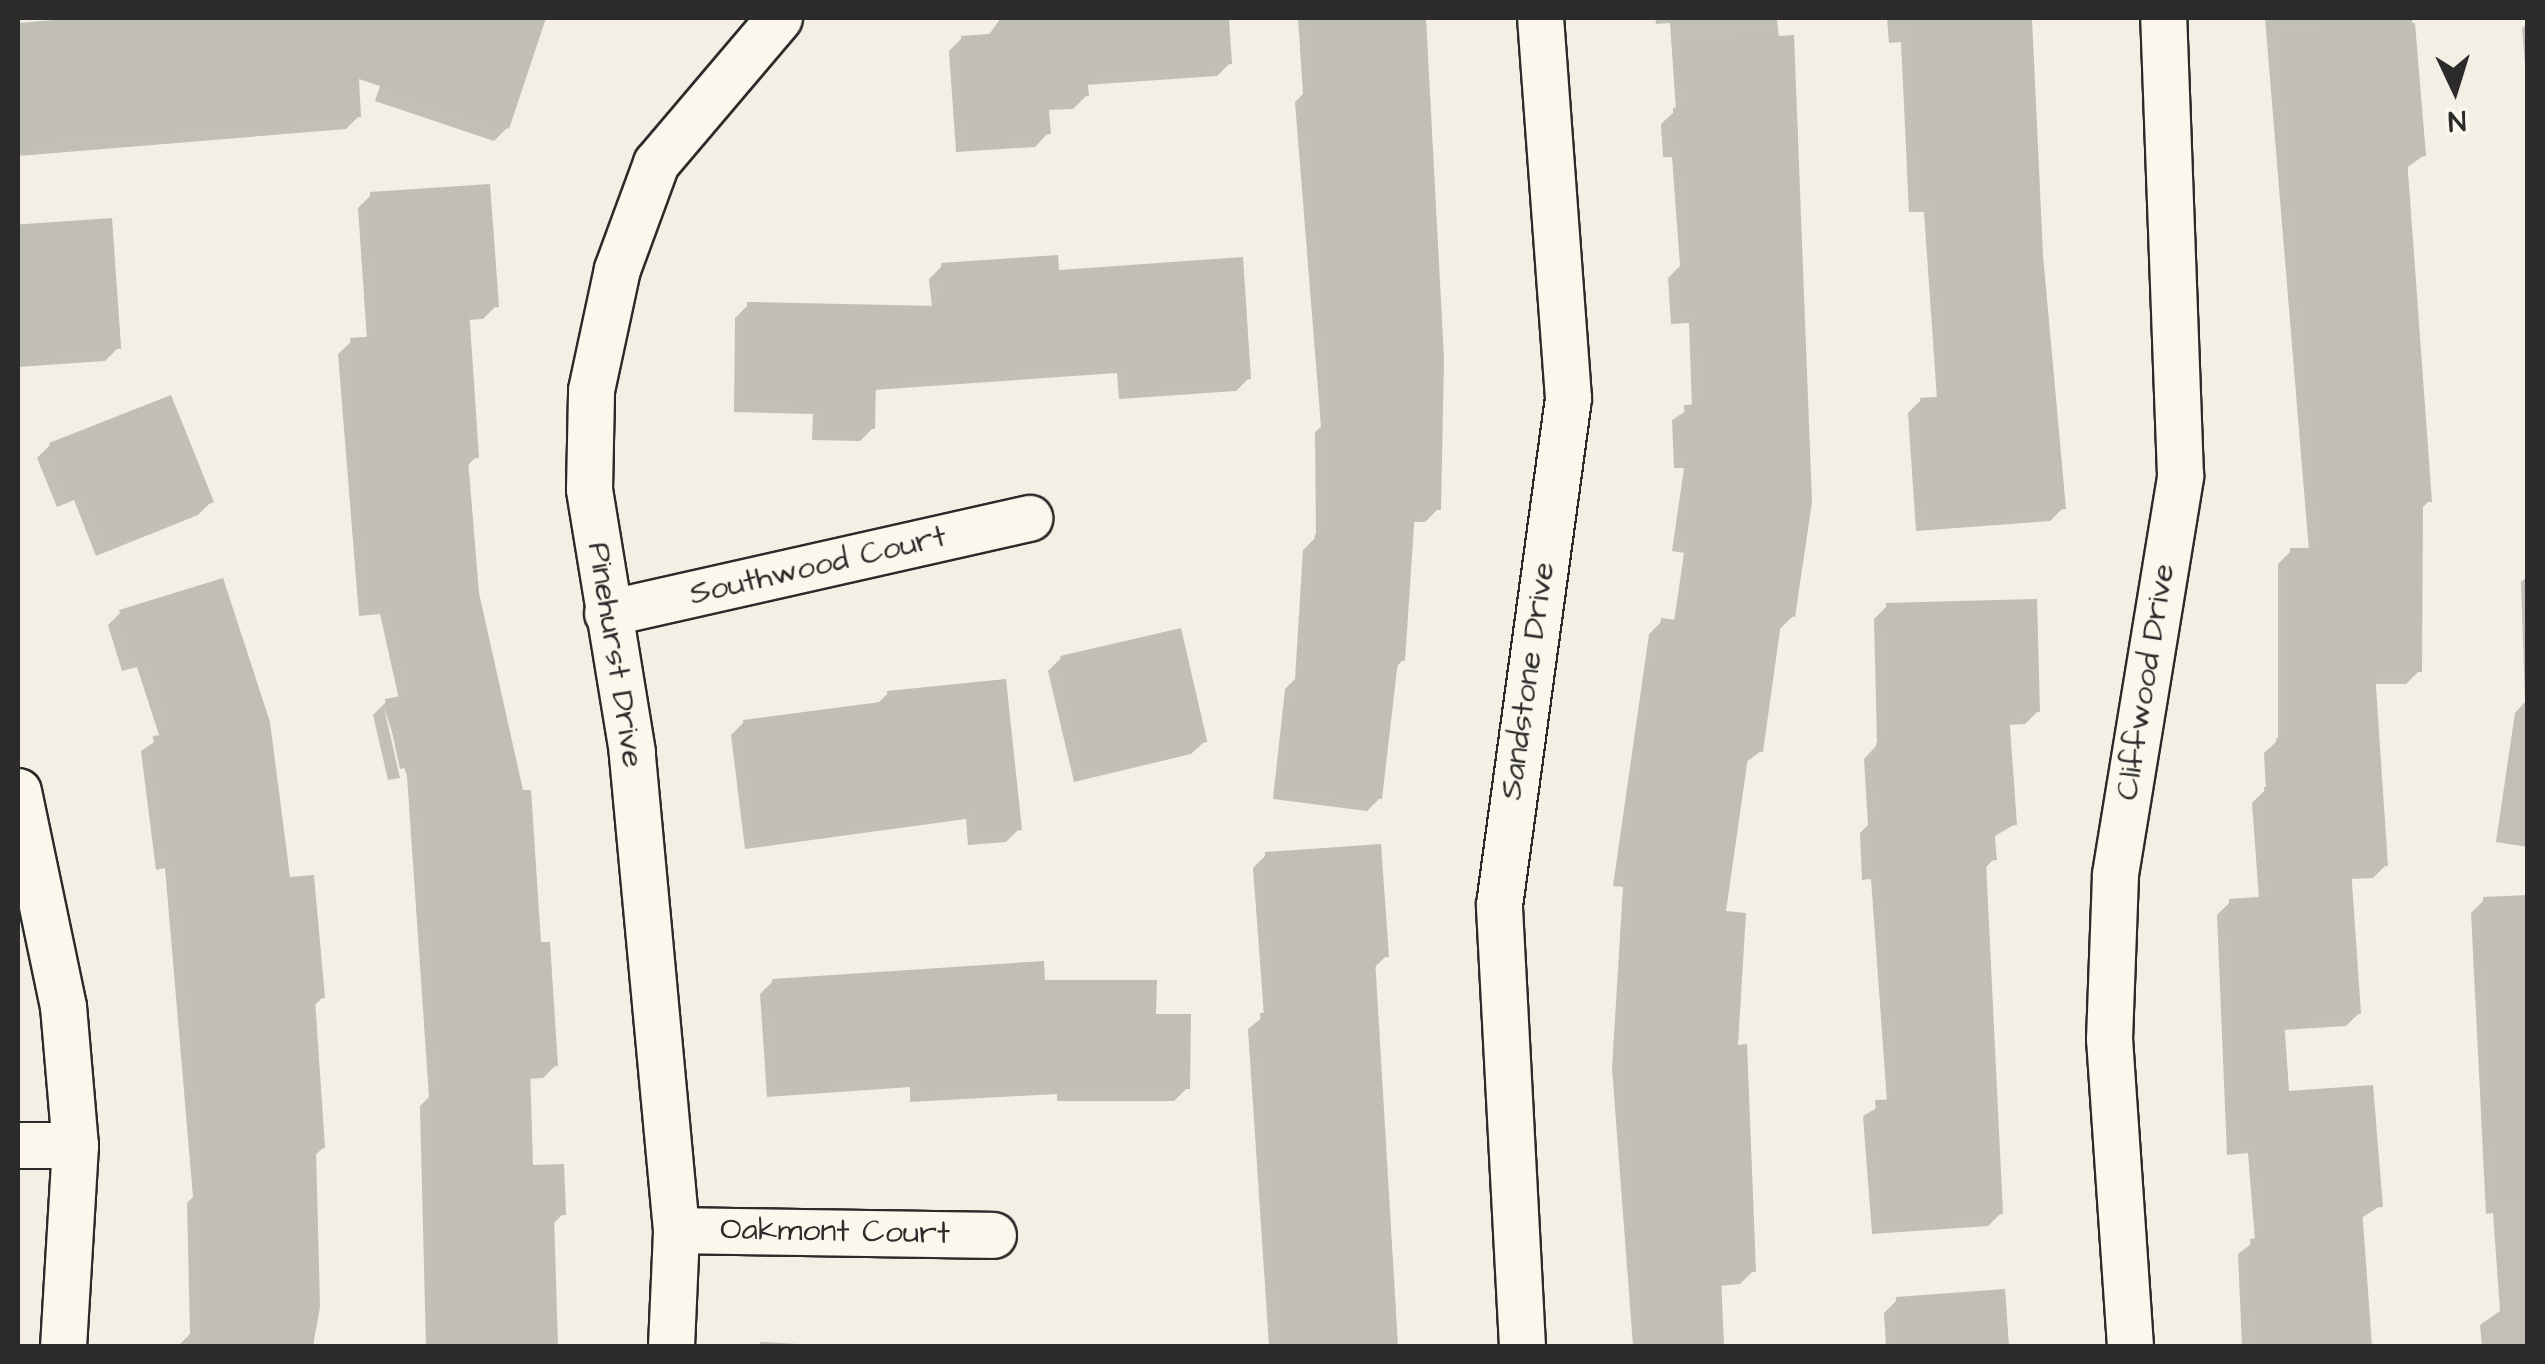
<!DOCTYPE html>
<style>
body{margin:0}
#map{position:relative;width:2545px;height:1364px;overflow:hidden;background:#f3efe4;font-family:"Architects Daughter",sans-serif}
div>[style]{position:absolute}
.shadow>*{inset:0;background:#0003}
.building>*{inset:0;background:#c0beb6;transform-origin:0 0}
.roads{filter:drop-shadow(2px 0 #2b2b2b) drop-shadow(-2px 0 #2b2b2b) drop-shadow(0 2px #2b2b2b) drop-shadow(0 -2px #2b2b2b)}
.street>*{height:45px;margin:-22.5px;padding:0 22.5px;transform-origin:22.5px;border-radius:22.5px;background:#fbf7ec}
span{translate:-50% -50%;white-space:nowrap;text-align:center;line-height:1.15;-webkit-text-stroke:9px #fbf7ec;paint-order:stroke}
.street-label{font-size:32px;color:#2b2b2b}
.frame{position:absolute;inset:0;border:20px solid #2b2b2b;pointer-events:none}
.north{position:absolute;left:2405px;top:40px;width:100px;height:100px;-webkit-text-stroke:8px #fbf7ec;paint-order:stroke;rotate:176deg;font-size:28px;font-weight:700;line-height:40px;text-align:center;color:#2b2b2b}
.north::after{content:'';display:block;margin:auto;width:35px;height:45px;background:#2b2b2b;clip-path:polygon(50% 0,100% 100%,50% 72%,0 100%)}
</style>
<div id="map">
<div class="shadow">
<div style="clip-path:polygon(77px 18px,352px 18px,359px 116px,346px 129px,18px 156px,18px 26px)"></div>
<div style="clip-path:polygon(403px 18px,544px 18px,507px 128px,494px 141px,375px 101px)"></div>
<div style="clip-path:polygon(1227px 18px,1230px 63px,1217px 76px,1085px 85px,1086px 96px,1073px 109px,1046px 110px,1048px 133px,1035px 147px,956px 152px,949px 51px,962px 38px,988px 36px,1000px 19px)"></div>
<div style="clip-path:polygon(1298px 18px,1422px 18px,1442px 358px,1438px 509px,1425px 522px,1412px 522px,1403px 660px,1395px 668px,1380px 798px,1367px 811px,1273px 799px,1285px 689px,1295px 679px,1303px 550px,1316px 537px,1315px 432px,1321px 427px,1295px 102px,1303px 94px)"></div>
<div style="clip-path:polygon(1655px 18px,1777px 18px,1779px 38px,1791px 37px,1798px 136px,1791px 143px,1793px 616px,1780px 629px,1761px 751px,1745px 763px,1723px 914px,1753px 1271px,1740px 1284px,1719px 1286px,1722px 1346px,1633px 1346px,1612px 1068px,1623px 887px,1613px 886px,1649px 634px,1662px 621px,1674px 622px,1684px 553px,1672px 551px,1684px 468px,1674px 468px,1672px 420px,1692px 407px,1689px 323px,1671px 324px,1668px 278px,1680px 266px,1672px 157px,1663px 157px,1661px 124px,1676px 110px,1670px 23px,1656px 24px)"></div>
<div style="clip-path:polygon(1887px 18px,2030px 18px,2041px 256px,2063px 508px,2050px 521px,1916px 531px,1908px 413px,1921px 400px,1937px 399px,1924px 212px,1909px 212px,1901px 42px,1889px 43px)"></div>
<div style="clip-path:polygon(2265px 18px,2412px 18px,2423px 156px,2405px 169px,2429px 501px,2420px 510px,2419px 671px,2406px 684px,2373px 684px,2386px 865px,2373px 878px,2349px 879px,2359px 1013px,2346px 1026px,2283px 1030px,2287px 1094px,2380px 1206px,2360px 1219px,2369px 1346px,2242px 1346px,2238px 1254px,2255px 1241px,2248px 1153px,2227px 1155px,2217px 915px,2230px 902px,2259px 900px,2252px 803px,2266px 789px,2264px 753px,2278px 740px,2278px 564px,2291px 551px,2309px 551px)"></div>
<div style="clip-path:polygon(2528px 23px,2528px 104px,2522px 28px)"></div>
<div style="clip-path:polygon(371px 195px,496px 306px,483px 319px,467px 320px,476px 457px,466px 467px,476px 594px,556px 1065px,543px 1078px,527px 1079px,531px 1168px,563px 1214px,552px 1225px,555px 1346px,426px 1346px,420px 1106px,429px 1097px,407px 776px,384px 708px,400px 778px,388px 780px,373px 715px,386px 702px,399px 699px,380px 614px,359px 616px,338px 354px,352px 341px,367px 340px,358px 208px)"></div>
<div style="clip-path:polygon(109px 221px,118px 348px,105px 361px,18px 367px,18px 227px)"></div>
<div style="clip-path:polygon(942px 266px,1057px 273px,1249px 378px,1236px 391px,1119px 399px,1117px 373px,873px 390px,873px 428px,860px 441px,812px 440px,813px 414px,734px 412px,735px 318px,748px 305px,932px 308px,929px 279px)"></div>
<div style="clip-path:polygon(50px 445px,211px 502px,198px 515px,96px 556px,74px 500px,57px 507px,37px 458px)"></div>
<div style="clip-path:polygon(2528px 576px,2528px 847px,2496px 842px,2515px 713px,2525px 702px,2521px 582px)"></div>
<div style="clip-path:polygon(221px 582px,288px 880px,323px 997px,313px 1007px,323px 1148px,314px 1156px,314px 1346px,178px 1346px,190px 1334px,187px 1203px,193px 1197px,165px 868px,156px 870px,141px 751px,160px 738px,137px 667px,122px 671px,108px 625px,121px 612px)"></div>
<div style="clip-path:polygon(1887px 606px,2038px 711px,2025px 724px,2008px 725px,2015px 824px,1992px 838px,1994px 859px,1984px 869px,2001px 1213px,1988px 1226px,1872px 1234px,1863px 1116px,1887px 1102px,1871px 879px,1862px 880px,1860px 833px,1868px 825px,1864px 759px,1877px 745px,1874px 619px)"></div>
<div style="clip-path:polygon(1061px 658px,1205px 741px,1191px 754px,1074px 782px,1048px 671px)"></div>
<div style="clip-path:polygon(888px 693px,1019px 829px,1006px 842px,968px 845px,966px 819px,745px 849px,731px 735px,744px 722px,876px 705px)"></div>
<div style="clip-path:polygon(1266px 855px,1386px 956px,1373px 969px,1397px 1346px,1269px 1346px,1248px 1029px,1264px 1016px,1253px 868px)"></div>
<div style="clip-path:polygon(2528px 897px,2528px 1346px,2482px 1346px,2480px 1325px,2500px 1311px,2493px 1213px,2486px 1214px,2471px 913px,2484px 900px)"></div>
<div style="clip-path:polygon(773px 981px,1043px 982px,1154px 1017px,1187px 1088px,1174px 1101px,1057px 1101px,1057px 1094px,910px 1102px,910px 1087px,767px 1097px,760px 994px)"></div>
<div style="clip-path:polygon(2003px 1292px,2008px 1346px,1886px 1346px,1884px 1313px,1897px 1300px)"></div>
<div style="clip-path:polygon(761px 1342px,835px 1346px,757px 1346px)"></div>
</div>
<div class="building">
<div style="clip-path:polygon(78px 18px,546px 18px,509px 129px,359px 79px,361px 117px,54px 137px,55px 144px,18px 146px,18px 23px)"></div>
<div style="clip-path:polygon(999px 18px,1229px 18px,1232px 64px,1087px 74px,1089px 96px,1048px 99px,1051px 134px,968px 140px,961px 36px,1001px 33px)"></div>
<div style="clip-path:polygon(1311px 18px,1426px 18px,1444px 358px,1441px 510px,1415px 510px,1405px 661px,1398px 661px,1382px 799px,1284px 787px,1298px 673px,1306px 674px,1315px 534px,1328px 535px,1327px 417px,1333px 417px,1307px 87px,1315px 86px)"></div>
<div style="clip-path:polygon(1912px 18px,2032px 18px,2043px 255px,2066px 509px,1928px 519px,1920px 398px,1950px 396px,1936px 200px,1921px 200px)"></div>
<div style="clip-path:polygon(2415px 23px,2426px 156px,2407px 158px,2432px 502px,2423px 502px,2422px 672px,2375px 672px,2388px 866px,2351px 868px,2361px 1014px,2284px 1019px,2289px 1091px,2373px 1085px,2383px 1207px,2362px 1208px,2372px 1346px,2257px 1346px,2250px 1239px,2268px 1237px,2260px 1142px,2240px 1143px,2229px 899px,2272px 896px,2264px 787px,2279px 786px,2276px 738px,2290px 737px,2290px 548px,2322px 548px,2281px 34px)"></div>
<div style="clip-path:polygon(1794px 35px,1812px 502px,1795px 617px,1782px 615px,1763px 752px,1749px 750px,1726px 911px,1746px 913px,1738px 1045px,1747px 1044px,1756px 1272px,1721px 1275px,1724px 1346px,1647px 1346px,1624px 1053px,1635px 875px,1625px 874px,1661px 618px,1684px 621px,1696px 540px,1684px 538px,1695px 456px,1686px 457px,1684px 405px,1705px 404px,1701px 311px,1684px 313px,1680px 263px,1693px 262px,1684px 145px,1675px 146px,1673px 108px,1688px 107px,1684px 42px)"></div>
<div style="clip-path:polygon(490px 184px,499px 307px,469px 309px,479px 458px,468px 459px,479px 593px,523px 790px,531px 790px,541px 942px,550px 942px,558px 1066px,530px 1068px,533px 1165px,564px 1164px,566px 1215px,554px 1215px,558px 1346px,438px 1346px,432px 1091px,442px 1091px,419px 765px,400px 769px,385px 699px,413px 694px,392px 603px,372px 604px,350px 338px,380px 336px,370px 192px)"></div>
<div style="left:112px;top:218px;width:131px;height:94px;rotate:86deg"></div>
<div style="clip-path:polygon(1058px 255px,1059px 270px,1243px 257px,1251px 379px,1131px 387px,1129px 362px,876px 379px,875px 429px,824px 428px,825px 402px,746px 400px,747px 302px,938px 306px,944px 299px,941px 263px)"></div>
<div style="clip-path:polygon(171px 395px,214px 502px,109px 545px,87px 489px,70px 496px,49px 443px)"></div>
<div style="clip-path:polygon(223px 578px,270px 722px,290px 877px,314px 875px,325px 998px,315px 999px,325px 1148px,316px 1149px,320px 1307px,313px 1346px,203px 1346px,199px 1188px,206px 1188px,193px 1010px,177px 857px,168px 858px,153px 736px,175px 733px,150px 656px,135px 660px,119px 610px)"></div>
<div style="clip-path:polygon(2037px 599px,2040px 712px,2009px 713px,2017px 825px,1994px 827px,1997px 860px,1986px 861px,2003px 1214px,1884px 1222px,1875px 1100px,1900px 1099px,1884px 867px,1874px 868px,1871px 818px,1880px 817px,1876px 743px,1890px 742px,1886px 603px)"></div>
<div style="left:1181px;top:628px;width:117px;height:124px;rotate:77deg"></div>
<div style="clip-path:polygon(1006px 679px,1022px 830px,981px 833px,978px 808px,758px 837px,743px 720px,888px 701px,887px 691px)"></div>
<div style="clip-path:polygon(1381px 844px,1389px 957px,1375px 958px,1398px 1346px,1283px 1346px,1260px 1013px,1276px 1012px,1265px 852px)"></div>
<div style="clip-path:polygon(2528px 895px,2528px 1200px,2498px 1201px,2483px 897px)"></div>
<div style="clip-path:polygon(1044px 961px,1045px 980px,1157px 980px,1156px 1014px,1191px 1014px,1190px 1089px,1069px 1089px,1069px 1082px,923px 1090px,922px 1075px,780px 1085px,772px 979px)"></div>
<div style="clip-path:polygon(2005px 1289px,2009px 1346px,1899px 1346px,1896px 1297px)"></div>
</div>
<div class="roads">
<div class="street">
<div style="left:607px;top:613px;width:433px;rotate:-12.7deg"></div>
<div style="left:18px;top:791px;width:220px;rotate:78.2deg"></div>
<div style="left:63px;top:1006px;width:140px;rotate:85.1deg"></div>
<div style="left:75px;top:1145px;width:201px;rotate:93.4deg"></div>
<div style="left:18px;top:1145px;width:57px"></div>
<div style="left:676px;top:1230px;width:317px;rotate:0.9deg"></div>
<div style="left:671px;top:1346px;width:116px;rotate:-87.5deg"></div>
<div style="left:676px;top:1230px;width:480px;rotate:-95.3deg"></div>
<div style="left:632px;top:752px;width:266px;rotate:-99.3deg"></div>
<div style="left:589px;top:489px;width:99px;rotate:-88.8deg"></div>
<div style="left:591px;top:390px;width:124px;rotate:-77.9deg"></div>
<div style="left:617px;top:269px;width:113px;rotate:-69.8deg"></div>
<div style="left:656px;top:163px;width:190px;rotate:-49.7deg"></div>
<div style="left:1522px;top:1346px;width:442px;rotate:-93deg"></div>
<div style="left:1499px;top:905px;width:512px;rotate:-82.25deg"></div>
<div style="left:1568px;top:398px;width:381px;rotate:-94.2deg"></div>
<div style="left:2130px;top:1346px;width:308px;rotate:-93.9deg"></div>
<div style="left:2109px;top:1039px;width:165px;rotate:-87.9deg"></div>
<div style="left:2115px;top:874px;width:404px;rotate:-80.7deg"></div>
<div style="left:2180px;top:475px;width:457px;rotate:-92.1deg"></div>
</div>
</div>
<div class="street-label">
<span style="left:818px;top:566px;rotate:-13deg">Southwood Court</span>
<span style="left:615px;top:655px;rotate:81deg">Pinehurst Drive</span>
<span style="left:1528px;top:681px;rotate:-82deg">Sandstone Drive</span>
<span style="left:2146px;top:682px;rotate:-81deg">Cliffwood Drive</span>
<span style="left:835px;top:1232px;rotate:1deg">Oakmont Court</span>
</div>
<div class="frame"></div>
<div class="north">N</div>
</div>
